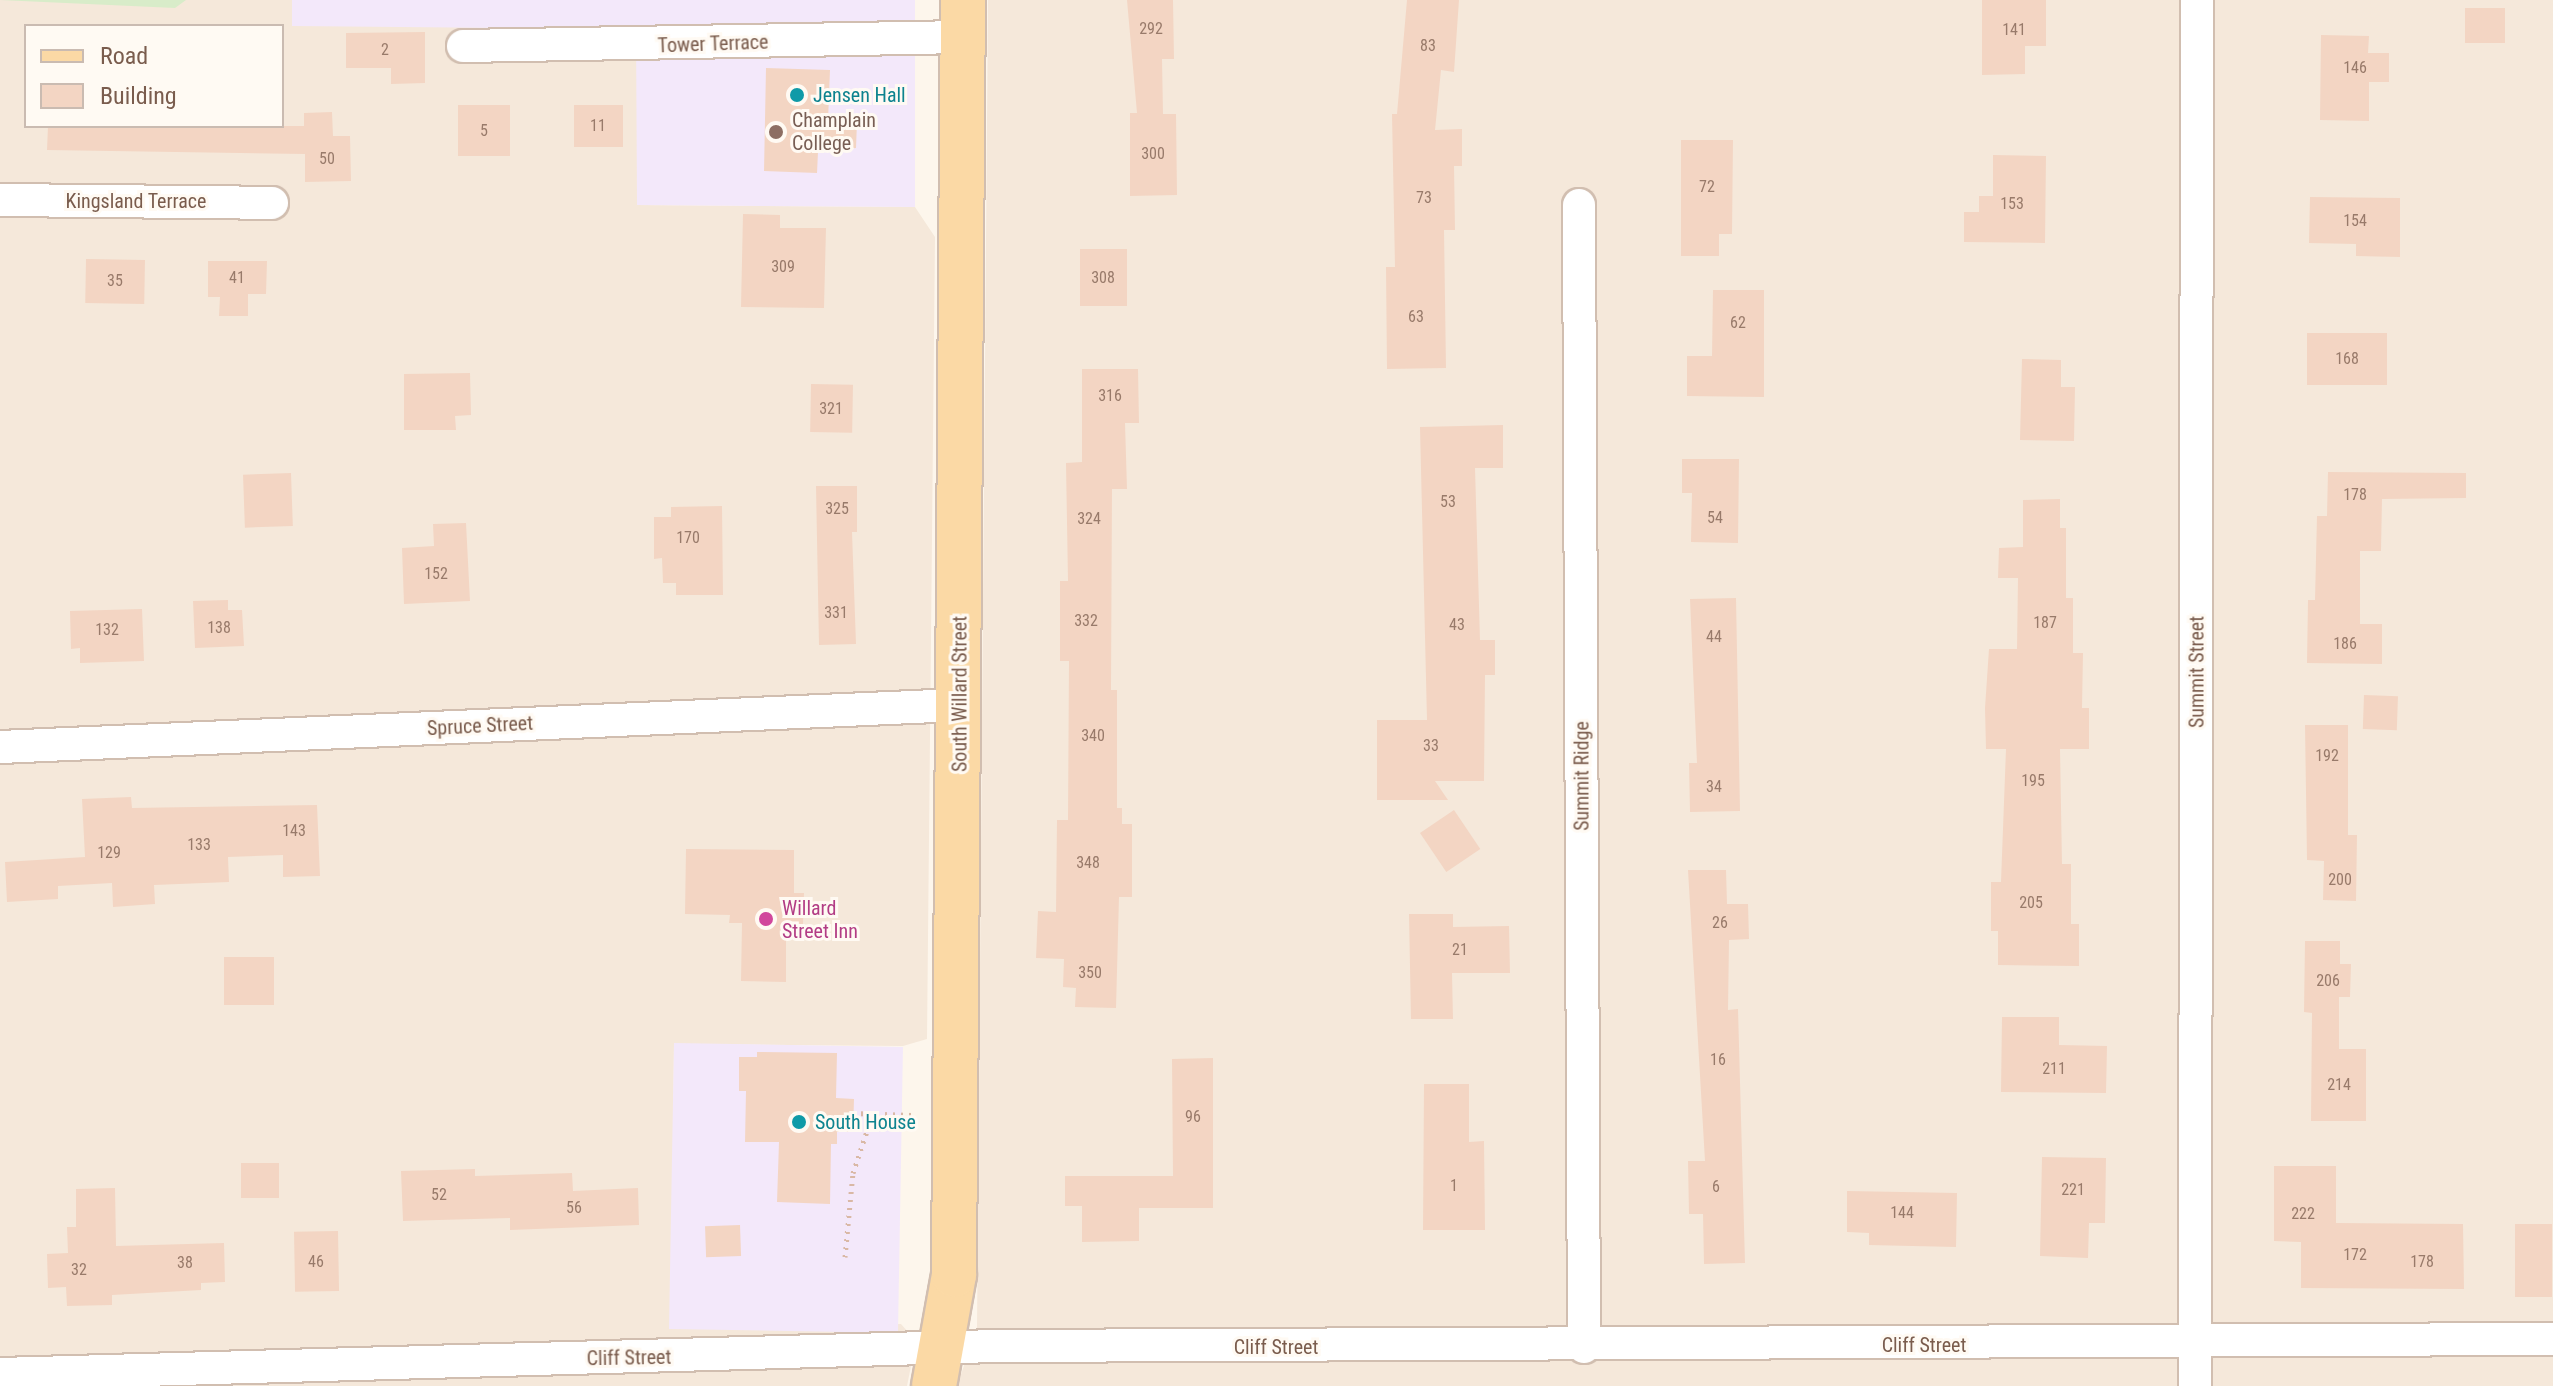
<!DOCTYPE html>
<style>
body{margin:0}
#map{position:relative;width:2553px;height:1386px;overflow:hidden;background:#fdf6ec;font-family:"Roboto Condensed",sans-serif}
div>[style]{position:absolute}
.residential>*{inset:0;background:#f5e8da}
.education>*{inset:0;background:#f3e8fa;transform-origin:0 0}
.green>*{inset:0;background:#d8ecc9}
.building>*{inset:0;background:#f3d5c3;transform-origin:0 0}
.path>*{height:5px;margin-top:-2.5px;transform-origin:0;background:repeating-linear-gradient(90deg,#d9b8a5 0 2px,transparent 0 8px)}
.roads{filter:drop-shadow(2px 0 #d1beb0) drop-shadow(-2px 0 #d1beb0) drop-shadow(0 2px #d1beb0) drop-shadow(0 -2px #d1beb0)}
.minor>*{height:32px;margin:-16px;padding:0 16px;transform-origin:16px;border-radius:16px;background:#fff}
.primary>*{height:44px;margin:-22px;padding:0 22px;transform-origin:22px;border-radius:22px;background:#fbd9a5}
.dots>*{width:22px;height:22px;translate:-50% -50%;box-sizing:border-box;border:4px solid #fffaf3;border-radius:50%}
span{translate:-50% -50%;white-space:nowrap;text-align:center;line-height:1.15;-webkit-text-stroke:6px #fffaf3;paint-order:stroke}
.number-label{font-size:16px;color:#987a6a}
.number-label span{-webkit-text-stroke-width:0}
.street-label{font-size:20px;color:#7a5c4d}
.culture-label{font-size:20px;color:#0d838f}
.left{translate:0 -50%;text-align:left}
.education-label{font-size:20px;color:#785e54}
.hotel-label{font-size:20px;color:#b23c85}
.legend{position:absolute;left:24px;top:24px;width:260px;height:104px;box-sizing:border-box;background:#fffaf3;border:2px solid #cabbb1;margin:0;padding:10px 14px;list-style:none;font-size:24px;color:#7a5c4d}
.legend li{display:flex;align-items:center;gap:16px;height:40px}
.legend b{width:40px;border:2px solid #cabbb1}
</style>
<div id="map">
<div class="residential">
<div style="clip-path:polygon(evenodd,0 0,292px 0,292px 25px,637px 29px,637px 205px,915px 207px,935px 237px,927px 1039px,903px 1046px,674px 1044px,671px 1329px,901px 1324px,916px 1341px,907px 1386px,0 1386px,0 0,26px 26px,282px 26px,282px 126px,26px 126px,26px 26px)"></div>
<div style="clip-path:polygon(988px 0,2553px 0,2553px 1386px,957px 1386px,977px 1328px)"></div>
</div>
<div class="education">
<div style="clip-path:polygon(292px 0,915px 0,915px 207px,637px 205px,636px 29px,292px 26px)"></div>
<div style="left:674px;top:1043px;width:229px;height:286px;rotate:1deg"></div>
</div>
<div class="green">
<div style="clip-path:polygon(0 0,186px 0,175px 8px)"></div>
</div>
<div class="building">
<div style="clip-path:polygon(1127px 0,1173px 0,1174px 59px,1162px 59px,1163px 114px,1176px 114px,1177px 195px,1130px 196px,1130px 113px,1137px 113px)"></div>
<div style="clip-path:polygon(1407px 0,1459px 0,1454px 72px,1441px 70px,1435px 130px,1462px 129px,1462px 166px,1454px 166px,1455px 230px,1444px 230px,1446px 368px,1387px 369px,1386px 267px,1395px 267px,1392px 114px,1397px 114px)"></div>
<div style="clip-path:polygon(1982px 0,2046px 0,2046px 46px,2025px 46px,2025px 74px,1982px 75px)"></div>
<div style="left:2465px;top:8px;width:40px;height:35px"></div>
<div style="clip-path:polygon(425px 32px,425px 83px,391px 84px,391px 68px,346px 68px,346px 33px)"></div>
<div style="clip-path:polygon(2321px 35px,2369px 36px,2368px 53px,2389px 53px,2389px 82px,2369px 82px,2369px 121px,2320px 120px)"></div>
<div style="clip-path:polygon(766px 68px,830px 70px,828px 121px,857px 122px,856px 148px,818px 152px,817px 173px,764px 171px)"></div>
<div style="left:458px;top:105px;width:52px;height:51px"></div>
<div style="left:574px;top:105px;width:49px;height:42px"></div>
<div style="clip-path:polygon(332px 112px,333px 136px,350px 136px,351px 181px,305px 182px,305px 154px,47px 150px,48px 126px,304px 126px,304px 113px)"></div>
<div style="clip-path:polygon(1681px 140px,1733px 140px,1732px 234px,1719px 234px,1719px 256px,1681px 256px)"></div>
<div style="clip-path:polygon(1993px 155px,2046px 156px,2045px 243px,1964px 242px,1964px 212px,1979px 212px,1979px 196px,1993px 196px)"></div>
<div style="clip-path:polygon(2310px 197px,2400px 198px,2400px 257px,2356px 256px,2356px 244px,2309px 243px)"></div>
<div style="clip-path:polygon(743px 214px,780px 215px,780px 228px,826px 228px,824px 308px,741px 307px)"></div>
<div style="left:1080px;top:249px;width:47px;height:57px"></div>
<div style="left:86px;top:259px;width:59px;height:44px;rotate:1deg"></div>
<div style="clip-path:polygon(208px 261px,267px 261px,266px 294px,248px 294px,248px 316px,219px 316px,220px 297px,208px 297px)"></div>
<div style="clip-path:polygon(1713px 290px,1764px 290px,1764px 397px,1687px 396px,1687px 356px,1712px 356px)"></div>
<div style="left:2307px;top:333px;width:80px;height:52px"></div>
<div style="clip-path:polygon(2022px 359px,2061px 360px,2061px 387px,2075px 387px,2074px 441px,2020px 440px)"></div>
<div style="clip-path:polygon(1082px 369px,1138px 369px,1139px 423px,1125px 423px,1127px 489px,1112px 489px,1111px 690px,1117px 690px,1117px 808px,1122px 808px,1122px 824px,1132px 824px,1132px 897px,1119px 897px,1116px 1008px,1075px 1007px,1076px 988px,1063px 987px,1064px 959px,1036px 958px,1038px 911px,1056px 912px,1057px 820px,1068px 820px,1069px 661px,1060px 661px,1060px 581px,1068px 581px,1066px 463px,1082px 462px)"></div>
<div style="clip-path:polygon(470px 373px,471px 415px,455px 416px,456px 430px,404px 430px,404px 374px)"></div>
<div style="left:811px;top:384px;width:42px;height:48px;rotate:1deg"></div>
<div style="clip-path:polygon(1503px 425px,1503px 468px,1475px 468px,1480px 640px,1495px 640px,1495px 675px,1485px 675px,1484px 781px,1435px 781px,1448px 800px,1377px 800px,1377px 720px,1427px 720px,1420px 427px)"></div>
<div style="clip-path:polygon(1682px 459px,1739px 459px,1738px 543px,1691px 542px,1692px 493px,1682px 493px)"></div>
<div style="clip-path:polygon(2328px 472px,2466px 473px,2466px 498px,2382px 499px,2381px 551px,2360px 551px,2360px 624px,2382px 624px,2382px 664px,2307px 663px,2308px 600px,2315px 600px,2317px 516px,2327px 516px)"></div>
<div style="left:291px;top:473px;width:53px;height:48px;rotate:88deg"></div>
<div style="clip-path:polygon(816px 486px,857px 486px,857px 532px,852px 532px,856px 644px,819px 645px)"></div>
<div style="clip-path:polygon(2060px 499px,2060px 528px,2066px 528px,2066px 598px,2073px 598px,2073px 653px,2083px 653px,2082px 708px,2089px 708px,2089px 749px,2060px 749px,2062px 864px,2071px 864px,2071px 924px,2079px 924px,2079px 966px,1998px 965px,1998px 931px,1991px 931px,1991px 882px,2001px 882px,2006px 749px,1986px 749px,1985px 708px,1989px 649px,2017px 649px,2018px 578px,1998px 578px,1999px 548px,2023px 547px,2023px 500px)"></div>
<div style="clip-path:polygon(722px 506px,723px 595px,676px 595px,676px 583px,663px 583px,662px 558px,654px 559px,654px 517px,671px 517px,671px 507px)"></div>
<div style="clip-path:polygon(466px 523px,470px 601px,404px 604px,402px 548px,434px 546px,433px 524px)"></div>
<div style="clip-path:polygon(1736px 598px,1740px 811px,1690px 812px,1689px 763px,1697px 763px,1690px 599px)"></div>
<div style="clip-path:polygon(228px 600px,228px 610px,242px 610px,244px 646px,195px 648px,193px 601px)"></div>
<div style="clip-path:polygon(142px 609px,144px 661px,80px 663px,80px 648px,71px 649px,70px 611px)"></div>
<div style="left:2364px;top:695px;width:34px;height:34px;rotate:2deg"></div>
<div style="clip-path:polygon(2305px 725px,2348px 725px,2348px 835px,2357px 835px,2356px 901px,2323px 900px,2324px 861px,2307px 860px)"></div>
<div style="clip-path:polygon(131px 797px,132px 808px,317px 805px,320px 876px,283px 877px,283px 855px,228px 857px,229px 882px,154px 885px,155px 904px,113px 907px,112px 883px,58px 886px,58px 899px,7px 902px,5px 862px,85px 857px,82px 799px)"></div>
<div style="left:1454px;top:810px;width:47px;height:41px;rotate:56deg"></div>
<div style="clip-path:polygon(686px 849px,794px 850px,794px 893px,804px 893px,803px 924px,786px 924px,786px 982px,741px 981px,742px 923px,729px 923px,730px 915px,685px 914px)"></div>
<div style="clip-path:polygon(1688px 870px,1726px 870px,1727px 904px,1748px 904px,1749px 939px,1729px 940px,1728px 1010px,1738px 1009px,1745px 1263px,1704px 1264px,1703px 1214px,1689px 1214px,1688px 1161px,1705px 1161px)"></div>
<div style="clip-path:polygon(1409px 914px,1453px 914px,1453px 927px,1509px 926px,1510px 973px,1452px 973px,1453px 1019px,1411px 1019px)"></div>
<div style="clip-path:polygon(2305px 941px,2340px 941px,2340px 964px,2351px 964px,2350px 997px,2339px 997px,2339px 1049px,2366px 1049px,2366px 1121px,2311px 1121px,2312px 1013px,2304px 1012px)"></div>
<div style="left:274px;top:957px;width:48px;height:50px;rotate:90deg"></div>
<div style="clip-path:polygon(2002px 1017px,2059px 1017px,2059px 1045px,2107px 1046px,2106px 1093px,2001px 1092px)"></div>
<div style="clip-path:polygon(757px 1052px,837px 1053px,836px 1098px,854px 1099px,853px 1132px,837px 1132px,837px 1144px,831px 1144px,830px 1204px,777px 1202px,779px 1142px,745px 1142px,746px 1091px,739px 1091px,739px 1057px,757px 1057px)"></div>
<div style="clip-path:polygon(1213px 1058px,1213px 1208px,1139px 1208px,1139px 1241px,1082px 1242px,1082px 1206px,1065px 1206px,1065px 1176px,1173px 1176px,1172px 1059px)"></div>
<div style="clip-path:polygon(1424px 1084px,1469px 1084px,1469px 1142px,1484px 1141px,1485px 1230px,1423px 1230px)"></div>
<div style="clip-path:polygon(2042px 1157px,2106px 1158px,2105px 1223px,2089px 1223px,2088px 1258px,2040px 1256px)"></div>
<div style="left:279px;top:1163px;width:35px;height:38px;rotate:90deg"></div>
<div style="clip-path:polygon(2274px 1166px,2336px 1166px,2336px 1223px,2463px 1224px,2464px 1289px,2301px 1288px,2301px 1242px,2274px 1241px)"></div>
<div style="clip-path:polygon(475px 1169px,475px 1176px,572px 1173px,573px 1191px,638px 1188px,639px 1225px,510px 1230px,510px 1218px,403px 1221px,401px 1171px)"></div>
<div style="clip-path:polygon(115px 1188px,116px 1246px,224px 1243px,225px 1282px,201px 1283px,201px 1290px,112px 1295px,112px 1305px,67px 1306px,66px 1287px,48px 1288px,47px 1254px,68px 1253px,67px 1227px,76px 1227px,76px 1189px)"></div>
<div style="clip-path:polygon(1847px 1191px,1957px 1193px,1956px 1247px,1869px 1245px,1869px 1233px,1847px 1232px)"></div>
<div style="left:2515px;top:1224px;width:37px;height:73px"></div>
<div style="left:740px;top:1225px;width:31px;height:35px;rotate:88deg"></div>
<div style="left:338px;top:1231px;width:60px;height:44px;rotate:89deg"></div>
</div>
<div class="path">
<div style="left:853px;top:1113px;width:59px;rotate:1.9deg"></div>
<div style="left:845px;top:1257px;width:84px;rotate:-84.6deg"></div>
<div style="left:853px;top:1173px;width:63px;rotate:-71.6deg"></div>
</div>
<div class="roads">
<div class="minor">
<div style="left:463px;top:46px;width:500px;rotate:-1.03deg"></div>
<div style="left:0;top:200px;width:272px;rotate:0.6deg"></div>
<div style="left:1579px;top:205px;width:1142px;rotate:89.75deg"></div>
<div style="left:0;top:747px;width:961px;rotate:-2.51deg"></div>
<div style="left:0;top:1374px;width:998px;rotate:-1.61deg"></div>
<div style="left:998px;top:1346px;width:1555px;rotate:-0.26deg"></div>
<div style="left:2195px;top:1386px;width:1386px;rotate:-89.92deg"></div>
</div>
<div class="primary">
<div style="left:934px;top:1386px;width:113px;rotate:-79.8deg"></div>
<div style="left:954px;top:1275px;width:1275px;rotate:-89.6deg"></div>
</div>
</div>
<div class="dots">
<div style="left:797px;top:95px;background:#0f9aa8"></div>
<div style="left:776px;top:132px;background:#8d6e63"></div>
<div style="left:766px;top:919px;background:#d1479c"></div>
<div style="left:799px;top:1122px;background:#0f9aa8"></div>
</div>
<div class="number-label">
<span style="left:1151px;top:29px">292</span>
<span style="left:2014px;top:30px">141</span>
<span style="left:1428px;top:46px">83</span>
<span style="left:385px;top:50px">2</span>
<span style="left:2355px;top:68px">146</span>
<span style="left:598px;top:126px">11</span>
<span style="left:484px;top:131px">5</span>
<span style="left:1153px;top:154px">300</span>
<span style="left:327px;top:159px">50</span>
<span style="left:1707px;top:187px">72</span>
<span style="left:1424px;top:198px">73</span>
<span style="left:2012px;top:204px">153</span>
<span style="left:2355px;top:221px">154</span>
<span style="left:783px;top:267px">309</span>
<span style="left:237px;top:278px">41</span>
<span style="left:1103px;top:278px">308</span>
<span style="left:115px;top:281px">35</span>
<span style="left:1416px;top:317px">63</span>
<span style="left:1738px;top:323px">62</span>
<span style="left:2347px;top:359px">168</span>
<span style="left:1110px;top:396px">316</span>
<span style="left:831px;top:409px">321</span>
<span style="left:2355px;top:495px">178</span>
<span style="left:1448px;top:502px">53</span>
<span style="left:837px;top:509px">325</span>
<span style="left:1715px;top:518px">54</span>
<span style="left:1089px;top:519px">324</span>
<span style="left:688px;top:538px">170</span>
<span style="left:436px;top:574px">152</span>
<span style="left:836px;top:613px">331</span>
<span style="left:1086px;top:621px">332</span>
<span style="left:2045px;top:623px">187</span>
<span style="left:1457px;top:625px">43</span>
<span style="left:219px;top:628px">138</span>
<span style="left:107px;top:630px">132</span>
<span style="left:1714px;top:637px">44</span>
<span style="left:2345px;top:644px">186</span>
<span style="left:1093px;top:736px">340</span>
<span style="left:1431px;top:746px">33</span>
<span style="left:2327px;top:756px">192</span>
<span style="left:2033px;top:781px">195</span>
<span style="left:1714px;top:787px">34</span>
<span style="left:294px;top:831px">143</span>
<span style="left:199px;top:845px">133</span>
<span style="left:109px;top:853px">129</span>
<span style="left:1088px;top:863px">348</span>
<span style="left:2340px;top:880px">200</span>
<span style="left:2031px;top:903px">205</span>
<span style="left:1720px;top:923px">26</span>
<span style="left:1460px;top:950px">21</span>
<span style="left:1090px;top:973px">350</span>
<span style="left:2328px;top:981px">206</span>
<span style="left:1718px;top:1060px">16</span>
<span style="left:2054px;top:1069px">211</span>
<span style="left:2339px;top:1085px">214</span>
<span style="left:1193px;top:1117px">96</span>
<span style="left:1454px;top:1186px">1</span>
<span style="left:1716px;top:1187px">6</span>
<span style="left:2073px;top:1190px">221</span>
<span style="left:439px;top:1195px">52</span>
<span style="left:574px;top:1208px">56</span>
<span style="left:1902px;top:1213px">144</span>
<span style="left:2303px;top:1214px">222</span>
<span style="left:2355px;top:1255px">172</span>
<span style="left:316px;top:1262px">46</span>
<span style="left:2422px;top:1262px">178</span>
<span style="left:185px;top:1263px">38</span>
<span style="left:79px;top:1270px">32</span>
</div>
<div class="street-label">
<span style="left:713px;top:44px;rotate:-2deg">Tower Terrace</span>
<span style="left:136px;top:201px">Kingsland Terrace</span>
<span style="left:2197px;top:672px;rotate:-90deg">Summit Street</span>
<span style="left:960px;top:694px;rotate:-90deg">South Willard Street</span>
<span style="left:480px;top:726px;rotate:-3deg">Spruce Street</span>
<span style="left:1582px;top:776px;rotate:-90deg">Summit Ridge</span>
<span style="left:1924px;top:1345px">Cliff Street</span>
<span style="left:1276px;top:1347px">Cliff Street</span>
<span style="left:629px;top:1358px;rotate:-1deg">Cliff Street</span>
</div>
<div class="culture-label">
<span class="left" style="left:813px;top:95px">Jensen Hall</span>
<span class="left" style="left:815px;top:1122px">South House</span>
</div>
<div class="education-label">
<span class="left" style="left:792px;top:132px">Champlain<br>College</span>
</div>
<div class="hotel-label">
<span class="left" style="left:782px;top:920px">Willard<br>Street Inn</span>
</div>
<ul class="legend">
<li><b style="height:10px;background:#fbd9a5"></b>Road</li>
<li><b style="height:22px;background:#f3d5c3"></b>Building</li>
</ul>
</div>
